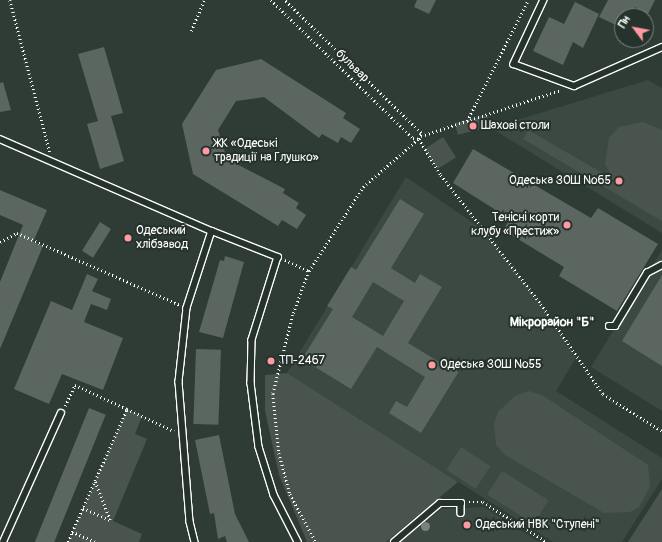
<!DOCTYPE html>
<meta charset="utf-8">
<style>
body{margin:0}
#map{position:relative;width:662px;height:542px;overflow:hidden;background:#2f3b35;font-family:Pangolin,sans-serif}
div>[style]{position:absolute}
.built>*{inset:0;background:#3c4842}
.green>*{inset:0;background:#4a544f;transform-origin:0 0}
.building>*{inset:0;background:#5b6661;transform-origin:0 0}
.path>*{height:2.5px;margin-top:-1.25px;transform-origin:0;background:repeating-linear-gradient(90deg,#fff 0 1px,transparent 0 4px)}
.roads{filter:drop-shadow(1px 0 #fff) drop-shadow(-1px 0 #fff) drop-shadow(0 1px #fff) drop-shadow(0 -1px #fff)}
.service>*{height:5.5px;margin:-2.75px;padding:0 2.75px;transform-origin:2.75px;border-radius:2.75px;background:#26332d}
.trees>*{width:9px;height:9px;margin:-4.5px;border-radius:50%;background:#7a817e}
.dots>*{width:11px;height:11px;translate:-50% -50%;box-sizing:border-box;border:2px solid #26332d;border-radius:50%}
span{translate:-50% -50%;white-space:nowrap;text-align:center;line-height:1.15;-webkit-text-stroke:4px #26332d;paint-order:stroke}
.street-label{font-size:12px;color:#fff}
.poi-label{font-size:12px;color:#fff}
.left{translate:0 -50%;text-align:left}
.right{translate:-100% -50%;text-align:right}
.neighbourhood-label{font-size:13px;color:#fff;font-weight:700}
.north{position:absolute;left:614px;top:8px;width:40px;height:40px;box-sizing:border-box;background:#26332d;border:1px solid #7d8581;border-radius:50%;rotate:302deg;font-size:11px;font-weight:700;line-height:16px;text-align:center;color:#fff}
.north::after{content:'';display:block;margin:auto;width:14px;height:18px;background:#ff9aa2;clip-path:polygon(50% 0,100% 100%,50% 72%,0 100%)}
</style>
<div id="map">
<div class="built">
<div style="clip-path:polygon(648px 80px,662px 88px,662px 233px,491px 128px)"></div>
<div style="clip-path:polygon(406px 177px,482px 229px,541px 304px,576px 358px,556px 391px,662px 458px,662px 479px,622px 542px,553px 542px,287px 373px)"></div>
<div style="clip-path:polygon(662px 250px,662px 411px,591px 367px)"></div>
<div style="clip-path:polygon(484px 507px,539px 542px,401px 542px,441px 509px)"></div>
</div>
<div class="green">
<div style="left:487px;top:115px;width:12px;height:33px;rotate:76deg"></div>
<div style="clip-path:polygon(643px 122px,662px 130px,662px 221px,523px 139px,528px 130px,613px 179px,605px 164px,609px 138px,619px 127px)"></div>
<div style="left:443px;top:137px;width:24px;height:22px;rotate:57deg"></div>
<div style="clip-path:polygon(287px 373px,427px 462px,458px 482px,386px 542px,307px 542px,279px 475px,265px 411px,265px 375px)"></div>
<div style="clip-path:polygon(529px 391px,542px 395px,648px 465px,650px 487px,639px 507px,630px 512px,604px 513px,505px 455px,496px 445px,494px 423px,498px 412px,515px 396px)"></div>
<div style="clip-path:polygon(127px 409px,142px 416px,135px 434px,147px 439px,113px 521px,142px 534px,139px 542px,68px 542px)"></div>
<div style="left:461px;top:447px;width:35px;height:27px;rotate:33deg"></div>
<div style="left:502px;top:471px;width:55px;height:28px;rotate:32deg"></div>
<div style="clip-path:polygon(662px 489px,662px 542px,628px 542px)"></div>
</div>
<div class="building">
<div style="clip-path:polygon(417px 0,436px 0,429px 14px,414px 7px)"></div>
<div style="clip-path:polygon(608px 0,655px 0,648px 14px,635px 7px,630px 16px,622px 16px,622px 28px,599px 17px)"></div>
<div style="clip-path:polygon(575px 2px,599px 14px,583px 48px,573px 42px,563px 65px,533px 51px,549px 17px,564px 24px)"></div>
<div style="clip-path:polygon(104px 47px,123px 113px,111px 116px,124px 161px,100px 169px,87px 124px,98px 121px,78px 54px)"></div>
<div style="clip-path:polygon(261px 59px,346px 113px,343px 118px,360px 129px,351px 143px,341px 137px,338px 143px,322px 134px,319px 138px,264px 97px,236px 101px,218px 130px,227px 159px,285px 189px,283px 193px,299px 203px,296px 208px,306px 215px,297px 229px,282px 220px,278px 226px,193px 174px,182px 124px,216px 70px)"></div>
<div style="clip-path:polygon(3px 82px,11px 110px,0 112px,0 83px)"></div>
<div style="clip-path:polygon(473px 149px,591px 218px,598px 208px,658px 244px,617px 311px,559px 276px,564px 267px,503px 230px,510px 219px,453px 183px)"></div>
<div style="clip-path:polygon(0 190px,47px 210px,33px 242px,43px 246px,0 349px,0 282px,23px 225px,0 215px)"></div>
<div style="clip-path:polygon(evenodd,400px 199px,424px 214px,391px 268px,415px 283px,420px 274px,442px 287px,408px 343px,441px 363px,445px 358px,461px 368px,421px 433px,389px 413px,396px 401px,407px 407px,425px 377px,377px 347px,351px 389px,302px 359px,333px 309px,327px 306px,351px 267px,356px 270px,400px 199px,373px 282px,404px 301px,383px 336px,352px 317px,373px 282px)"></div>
<div style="left:100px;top:222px;width:13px;height:34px;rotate:32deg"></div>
<div style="clip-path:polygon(225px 256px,244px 262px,223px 338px,199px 332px,220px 260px,224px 261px)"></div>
<div style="clip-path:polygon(87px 274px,98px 279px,92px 291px,111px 299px,107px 310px,91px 304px,84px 322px,123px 338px,103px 390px,62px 374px,49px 404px,14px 389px,51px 301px,72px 310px)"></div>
<div style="clip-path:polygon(662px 275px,662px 366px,622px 341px)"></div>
<div style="left:196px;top:349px;width:25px;height:75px;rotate:2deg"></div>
<div style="left:89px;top:408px;width:18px;height:146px;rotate:22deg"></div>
<div style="clip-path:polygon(219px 435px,235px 514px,249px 542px,227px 542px,225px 536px,218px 539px,214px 513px,210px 514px,195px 440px)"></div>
</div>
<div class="path">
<div style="left:10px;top:0;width:157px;rotate:75.3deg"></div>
<div style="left:271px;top:0;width:198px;rotate:44.2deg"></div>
<div style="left:413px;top:138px;width:6px;rotate:9deg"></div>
<div style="left:419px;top:139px;width:6px;rotate:-72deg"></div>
<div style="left:421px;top:133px;width:191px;rotate:-135.8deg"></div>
<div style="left:191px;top:31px;width:34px;rotate:-67deg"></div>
<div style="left:467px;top:121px;width:136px;rotate:-63.2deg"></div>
<div style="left:421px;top:136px;width:147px;rotate:-18.2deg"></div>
<div style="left:419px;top:139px;width:42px;rotate:58.6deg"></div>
<div style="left:441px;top:175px;width:163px;rotate:52.2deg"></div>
<div style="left:541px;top:304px;width:109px;rotate:55.4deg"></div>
<div style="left:603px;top:394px;width:70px;rotate:32.1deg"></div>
<div style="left:0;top:242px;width:19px;rotate:-28deg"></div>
<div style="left:17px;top:233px;width:178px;rotate:23.8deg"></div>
<div style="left:285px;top:260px;width:26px;rotate:25deg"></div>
<div style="left:309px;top:271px;width:100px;rotate:-57.3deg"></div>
<div style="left:363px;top:187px;width:72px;rotate:-41deg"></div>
<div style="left:309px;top:271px;width:47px;rotate:110deg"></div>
<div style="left:293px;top:315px;width:81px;rotate:104.2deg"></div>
<div style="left:273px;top:394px;width:59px;rotate:84.2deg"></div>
<div style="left:279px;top:453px;width:42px;rotate:75deg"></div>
<div style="left:290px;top:494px;width:55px;rotate:61.6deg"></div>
<div style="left:65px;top:406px;width:23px;rotate:-65deg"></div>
<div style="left:75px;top:385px;width:57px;rotate:24.8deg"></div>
<div style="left:469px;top:502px;width:14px"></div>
<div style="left:483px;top:502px;width:75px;rotate:32deg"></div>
<div style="left:83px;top:508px;width:30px;rotate:24deg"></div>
<div style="left:110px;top:520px;width:41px;rotate:-111.5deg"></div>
<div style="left:68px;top:542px;width:11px;rotate:-68deg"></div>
<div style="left:95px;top:542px;width:25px;rotate:-157deg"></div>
<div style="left:72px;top:532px;width:135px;rotate:-65.9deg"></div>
<div style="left:127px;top:409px;width:52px;rotate:25.1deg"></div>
</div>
<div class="roads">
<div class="service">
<div style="left:544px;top:0;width:71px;rotate:115.1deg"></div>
<div style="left:514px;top:64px;width:64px;rotate:20.1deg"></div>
<div style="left:574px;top:86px;width:96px;rotate:-23.9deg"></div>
<div style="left:0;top:139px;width:231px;rotate:23.5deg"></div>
<div style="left:212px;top:231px;width:81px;rotate:108deg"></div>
<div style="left:187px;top:308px;width:74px;rotate:96.2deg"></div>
<div style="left:179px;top:382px;width:140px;rotate:85.5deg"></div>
<div style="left:190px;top:522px;width:21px;rotate:76deg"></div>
<div style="left:212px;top:231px;width:71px;rotate:21.5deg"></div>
<div style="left:278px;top:257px;width:87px;rotate:107.4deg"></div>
<div style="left:252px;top:340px;width:43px;rotate:91.3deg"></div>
<div style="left:251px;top:383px;width:64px;rotate:82.9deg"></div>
<div style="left:259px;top:447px;width:50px;rotate:72.6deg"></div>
<div style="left:274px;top:495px;width:53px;rotate:62.9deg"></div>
<div style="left:609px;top:326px;width:6px"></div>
<div style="left:615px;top:326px;width:62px;rotate:-58.9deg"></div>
<div style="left:647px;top:273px;width:17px;rotate:-28deg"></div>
<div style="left:3px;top:542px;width:141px;rotate:-65.8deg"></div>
<div style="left:394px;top:542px;width:60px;rotate:-40.3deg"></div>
<div style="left:440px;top:503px;width:21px"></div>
<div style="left:461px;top:503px;width:10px;rotate:90deg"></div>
</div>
</div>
<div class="trees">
<div style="left:425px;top:526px"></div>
</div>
<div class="dots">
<div style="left:473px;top:126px;background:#ff9aa2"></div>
<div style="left:206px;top:151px;background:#ff9aa2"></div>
<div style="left:619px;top:181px;background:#ff9aa2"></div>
<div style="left:567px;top:225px;background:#ff9aa2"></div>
<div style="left:128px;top:238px;background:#ff9aa2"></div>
<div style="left:271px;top:361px;background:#ff9aa2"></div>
<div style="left:432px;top:365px;background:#ff9aa2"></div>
<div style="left:467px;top:525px;background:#ff9aa2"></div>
</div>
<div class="street-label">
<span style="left:352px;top:66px;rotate:44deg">бульвар</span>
</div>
<div class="poi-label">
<span class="left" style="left:481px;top:126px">Шахові столи</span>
<span class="left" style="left:214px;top:151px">ЖК «Одеські<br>традиції на Глушко»</span>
<span class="right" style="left:611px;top:181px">Одеська ЗОШ №65</span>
<span class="right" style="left:559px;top:225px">Тенісні корти<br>клубу «Престиж»</span>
<span class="left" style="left:136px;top:238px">Одеський<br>хлібзавод</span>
<span class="left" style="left:279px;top:361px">ТП-2467</span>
<span class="left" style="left:440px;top:365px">Одеська ЗОШ №55</span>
<span class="left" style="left:475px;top:525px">Одеський НВК "Ступені"</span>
</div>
<div class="neighbourhood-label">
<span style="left:552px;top:322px">Мікрорайон "Б"</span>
</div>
<div class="north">Пн</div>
</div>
